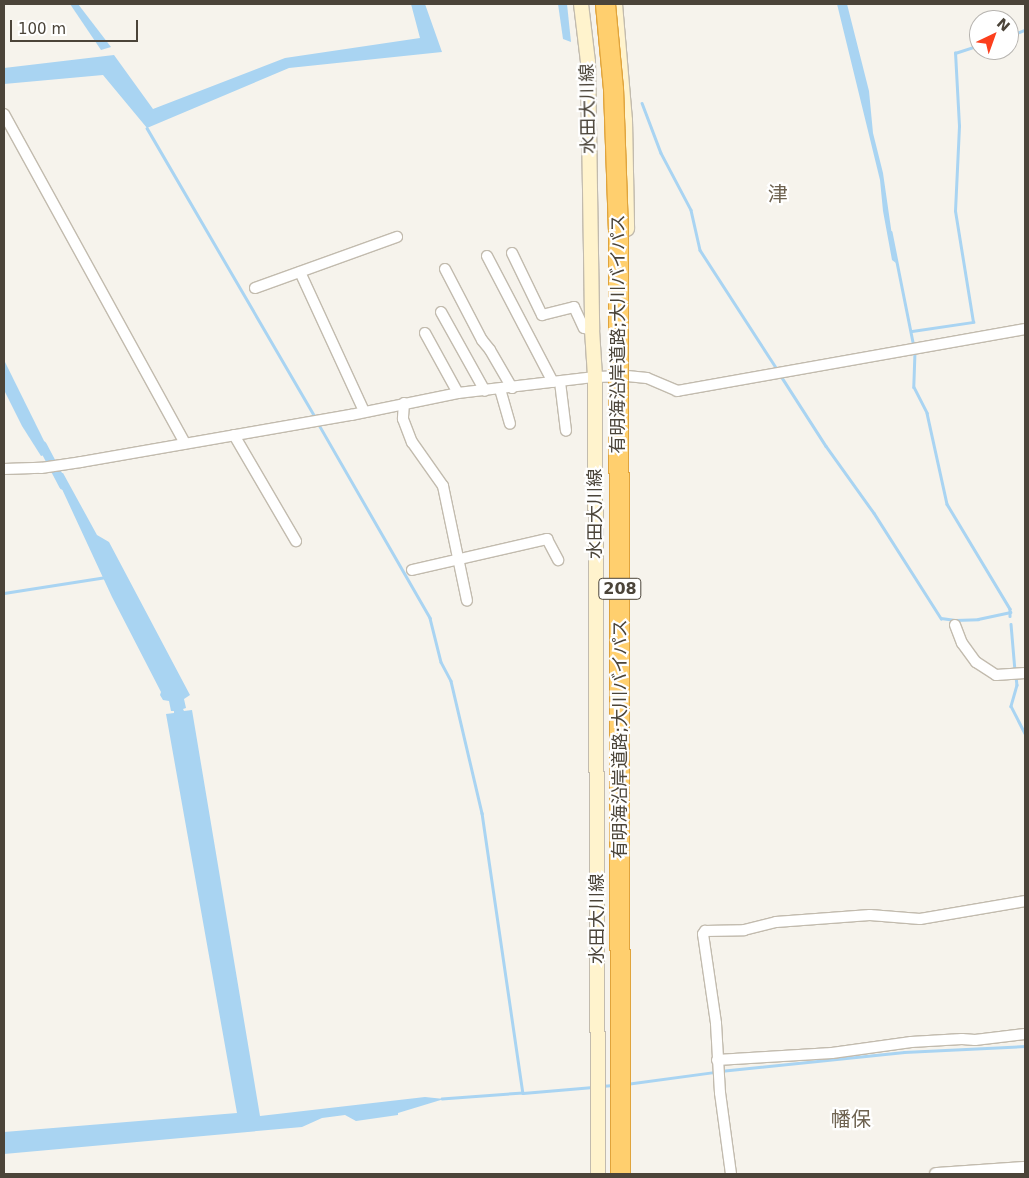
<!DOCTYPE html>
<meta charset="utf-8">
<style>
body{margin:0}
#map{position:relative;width:1029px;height:1178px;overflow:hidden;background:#f6f3ec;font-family:"DejaVu Sans","Noto Sans JP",sans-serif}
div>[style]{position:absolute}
.water>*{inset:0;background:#a9d4f2}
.stream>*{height:2.5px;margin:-1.25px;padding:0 1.25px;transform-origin:1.25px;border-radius:1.25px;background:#a9d4f2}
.canal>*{height:9px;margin:-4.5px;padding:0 4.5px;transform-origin:4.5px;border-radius:4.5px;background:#a9d4f2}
.roads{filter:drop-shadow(1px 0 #c2bbae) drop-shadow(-1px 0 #c2bbae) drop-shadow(0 1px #c2bbae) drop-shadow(0 -1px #c2bbae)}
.minor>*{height:10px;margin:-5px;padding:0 5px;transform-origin:5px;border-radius:5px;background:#fff}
.tertiary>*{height:12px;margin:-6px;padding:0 6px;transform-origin:6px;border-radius:6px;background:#fff}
.secondary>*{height:14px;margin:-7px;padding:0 7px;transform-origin:7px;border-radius:7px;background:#fff3cd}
.bridges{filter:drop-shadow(1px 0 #e0a43c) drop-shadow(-1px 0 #e0a43c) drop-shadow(0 1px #e0a43c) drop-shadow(0 -1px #e0a43c)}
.motorway-bridge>*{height:19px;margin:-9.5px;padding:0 9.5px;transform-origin:9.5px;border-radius:9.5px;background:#ffcf6e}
span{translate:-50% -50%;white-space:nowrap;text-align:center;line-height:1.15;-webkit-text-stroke:4.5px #fff;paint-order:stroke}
.shield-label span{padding:1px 4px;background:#fff;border:1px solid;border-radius:4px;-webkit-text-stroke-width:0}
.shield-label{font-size:16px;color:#4b4439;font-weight:700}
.street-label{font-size:18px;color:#4b4439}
.quarter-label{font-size:20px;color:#6e6250}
.frame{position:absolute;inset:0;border:5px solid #4b4439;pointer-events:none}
.north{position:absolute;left:969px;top:10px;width:50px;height:50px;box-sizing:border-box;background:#fff;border:1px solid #b7b4b0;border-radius:50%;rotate:42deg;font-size:14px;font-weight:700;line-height:20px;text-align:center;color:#4b4439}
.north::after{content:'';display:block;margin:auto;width:18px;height:22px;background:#fc3f1d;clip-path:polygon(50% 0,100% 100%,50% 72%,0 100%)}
.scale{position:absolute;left:10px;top:20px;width:128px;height:22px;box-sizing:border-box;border:2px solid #4b4439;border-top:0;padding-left:6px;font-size:15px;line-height:18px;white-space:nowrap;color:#4b4439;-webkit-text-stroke:4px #fff;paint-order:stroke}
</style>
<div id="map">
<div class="water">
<div style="clip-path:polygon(70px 4px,78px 4px,111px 47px,101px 50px)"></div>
<div style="clip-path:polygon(411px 4px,425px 4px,442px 52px,289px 68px,147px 128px,103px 75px,4px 84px,4px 68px,114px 55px,153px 109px,285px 58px,420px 38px)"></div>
<div style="clip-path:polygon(558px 4px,567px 4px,571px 42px,563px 39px)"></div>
<div style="clip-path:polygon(837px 4px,847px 4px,869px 91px,873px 133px,883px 173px,896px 263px,892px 260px,883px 211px,880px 180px)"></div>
<div style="clip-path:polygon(4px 360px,50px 453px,41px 456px,22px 426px,4px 390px)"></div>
<div style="clip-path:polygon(63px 473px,97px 535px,109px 542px,190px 695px,184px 699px,186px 708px,183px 709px,184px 711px,192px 710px,260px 1116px,425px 1097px,444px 1099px,398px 1113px,398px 1115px,356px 1121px,345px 1115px,322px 1118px,302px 1127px,4px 1154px,4px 1132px,237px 1113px,166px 714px,174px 713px,174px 711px,171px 711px,169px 701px,163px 700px,160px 695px,161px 692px,112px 597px,55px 474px)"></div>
</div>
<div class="stream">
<div style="left:1009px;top:36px;width:17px;rotate:-21deg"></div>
<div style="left:642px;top:103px;width:53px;rotate:69.2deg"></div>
<div style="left:661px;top:153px;width:64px;rotate:62.2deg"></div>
<div style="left:691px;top:210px;width:41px;rotate:77.3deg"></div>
<div style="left:700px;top:250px;width:142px;rotate:57.1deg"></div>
<div style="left:147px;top:128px;width:336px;rotate:59.8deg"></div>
<div style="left:891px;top:232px;width:117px;rotate:78.7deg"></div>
<div style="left:912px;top:331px;width:62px;rotate:-8.4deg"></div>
<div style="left:973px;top:322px;width:112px;rotate:-99.2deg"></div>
<div style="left:955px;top:211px;width:85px;rotate:-87.3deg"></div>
<div style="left:959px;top:126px;width:73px;rotate:-93.1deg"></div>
<div style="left:955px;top:53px;width:25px;rotate:-18deg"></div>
<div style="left:915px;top:352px;width:35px;rotate:92deg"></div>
<div style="left:914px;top:387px;width:29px;rotate:63deg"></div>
<div style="left:927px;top:413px;width:93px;rotate:77.6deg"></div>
<div style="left:947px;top:504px;width:122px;rotate:59deg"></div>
<div style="left:1010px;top:609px;width:7px;rotate:90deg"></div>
<div style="left:781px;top:376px;width:83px;rotate:57.3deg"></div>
<div style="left:826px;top:446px;width:82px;rotate:54.4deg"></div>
<div style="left:874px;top:513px;width:125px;rotate:57.5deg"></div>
<div style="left:941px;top:618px;width:14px;rotate:8deg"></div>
<div style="left:955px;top:620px;width:23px;rotate:-2deg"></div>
<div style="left:978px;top:619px;width:33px;rotate:-12deg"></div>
<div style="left:318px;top:423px;width:225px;rotate:60.1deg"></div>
<div style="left:430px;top:618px;width:45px;rotate:76deg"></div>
<div style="left:441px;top:662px;width:21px;rotate:62deg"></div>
<div style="left:451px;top:681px;width:136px;rotate:76.8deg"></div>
<div style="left:482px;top:813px;width:283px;rotate:81.7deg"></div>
<div style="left:523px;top:1093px;width:81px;rotate:175.8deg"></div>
<div style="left:4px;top:593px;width:103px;rotate:-8.9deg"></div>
<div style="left:1011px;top:624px;width:47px;rotate:85.1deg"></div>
<div style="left:1016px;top:676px;width:9px;rotate:84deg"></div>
<div style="left:1017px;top:685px;width:22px;rotate:106deg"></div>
<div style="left:1011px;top:706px;width:30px;rotate:63deg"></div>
<div style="left:720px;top:1071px;width:185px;rotate:-5.9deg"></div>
<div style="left:904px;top:1052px;width:121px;rotate:-2.8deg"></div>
<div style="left:626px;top:1084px;width:90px;rotate:-7.7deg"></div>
<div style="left:601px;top:1086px;width:12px;rotate:-5deg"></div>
<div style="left:523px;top:1093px;width:70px;rotate:-4.9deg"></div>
</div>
<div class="canal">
<div style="left:42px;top:445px;width:45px;rotate:62.3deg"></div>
</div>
<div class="roads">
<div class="minor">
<div style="left:4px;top:114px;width:376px;rotate:61.2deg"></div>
<div style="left:512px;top:253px;width:69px;rotate:64.2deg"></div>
<div style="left:542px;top:315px;width:33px;rotate:-14deg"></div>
<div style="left:574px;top:307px;width:23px;rotate:65deg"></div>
<div style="left:584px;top:328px;width:8px;rotate:14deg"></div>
<div style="left:487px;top:256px;width:142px;rotate:62.4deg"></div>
<div style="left:445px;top:269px;width:80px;rotate:62.5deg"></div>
<div style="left:482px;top:340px;width:13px;rotate:51deg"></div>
<div style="left:490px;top:350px;width:44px;rotate:59.9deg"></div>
<div style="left:300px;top:272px;width:153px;rotate:65.3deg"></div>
<div style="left:255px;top:288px;width:151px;rotate:-19.8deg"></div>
<div style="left:441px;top:312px;width:90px;rotate:60.9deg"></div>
<div style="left:425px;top:333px;width:68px;rotate:61.2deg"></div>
<div style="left:560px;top:382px;width:49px;rotate:83deg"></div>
<div style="left:500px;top:389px;width:36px;rotate:74deg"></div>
<div style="left:404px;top:403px;width:16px;rotate:94deg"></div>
<div style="left:403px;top:419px;width:25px;rotate:69deg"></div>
<div style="left:412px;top:442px;width:54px;rotate:54.8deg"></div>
<div style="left:443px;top:486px;width:117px;rotate:78.2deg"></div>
<div style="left:234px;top:435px;width:123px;rotate:59.7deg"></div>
<div style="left:4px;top:469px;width:37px;rotate:-2deg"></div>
<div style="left:41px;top:468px;width:40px;rotate:-8.5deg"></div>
<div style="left:81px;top:462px;width:274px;rotate:-9.9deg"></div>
<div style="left:351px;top:415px;width:109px;rotate:-11.6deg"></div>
<div style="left:458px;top:393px;width:138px;rotate:-6.7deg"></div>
<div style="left:595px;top:377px;width:32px;rotate:-2deg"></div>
<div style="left:627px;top:376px;width:20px;rotate:6deg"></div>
<div style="left:647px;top:378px;width:33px;rotate:23deg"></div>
<div style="left:677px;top:391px;width:353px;rotate:-10.1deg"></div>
<div style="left:412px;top:570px;width:139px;rotate:-12.9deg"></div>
<div style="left:547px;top:539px;width:24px;rotate:62deg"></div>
<div style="left:955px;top:625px;width:19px;rotate:69deg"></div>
<div style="left:962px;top:643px;width:24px;rotate:54deg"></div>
<div style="left:976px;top:662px;width:24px;rotate:33deg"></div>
<div style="left:996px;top:675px;width:29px;rotate:-4deg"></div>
<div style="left:717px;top:1060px;width:115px;rotate:-3.5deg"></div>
<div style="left:832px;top:1053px;width:80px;rotate:-7.9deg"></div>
<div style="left:911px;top:1042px;width:51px;rotate:-3.4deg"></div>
<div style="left:962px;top:1039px;width:13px;rotate:4deg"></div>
<div style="left:975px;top:1040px;width:50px;rotate:-6.8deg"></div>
<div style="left:731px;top:1174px;width:82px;rotate:-97.7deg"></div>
<div style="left:720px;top:1093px;width:70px;rotate:-93.3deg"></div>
<div style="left:716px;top:1023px;width:90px;rotate:-98.3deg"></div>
<div style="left:703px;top:934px;width:4px;rotate:-56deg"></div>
<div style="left:705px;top:931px;width:39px;rotate:-1deg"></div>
<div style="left:744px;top:930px;width:33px;rotate:-14deg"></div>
<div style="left:776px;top:922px;width:94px;rotate:-4.3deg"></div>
<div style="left:870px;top:915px;width:50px;rotate:4.6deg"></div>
<div style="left:920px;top:919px;width:107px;rotate:-9.7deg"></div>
</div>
<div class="tertiary">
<div style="left:936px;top:1174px;width:89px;rotate:-3.9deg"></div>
</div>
<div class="secondary">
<div style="left:581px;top:4px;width:58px;rotate:83.1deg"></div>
<div style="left:588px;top:62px;width:268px;rotate:89.1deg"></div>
<div style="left:592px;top:330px;width:47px;rotate:86.3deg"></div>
<div style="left:595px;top:377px;width:797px;rotate:89.78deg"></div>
<div style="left:615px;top:4px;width:116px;rotate:85.1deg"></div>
<div style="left:625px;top:120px;width:109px;rotate:88.9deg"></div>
</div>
</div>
<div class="bridges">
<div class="motorway-bridge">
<div style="left:605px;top:4px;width:84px;rotate:84.6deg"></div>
<div style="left:613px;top:88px;width:141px;rotate:88deg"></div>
<div style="left:618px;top:229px;width:945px;rotate:89.88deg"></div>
</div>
</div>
<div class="shield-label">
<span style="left:620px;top:589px">208</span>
</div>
<div class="street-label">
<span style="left:588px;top:109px;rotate:-91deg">水田大川線</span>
<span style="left:618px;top:334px;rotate:-90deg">有明海沿岸道路;大川バイパス</span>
<span style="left:595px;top:514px;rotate:-90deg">水田大川線</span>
<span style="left:620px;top:739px;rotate:-90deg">有明海沿岸道路;大川バイパス</span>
<span style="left:597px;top:919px;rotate:-90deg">水田大川線</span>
</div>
<div class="quarter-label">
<span style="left:778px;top:194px">津</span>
<span style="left:851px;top:1119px">幡保</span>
</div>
<div class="frame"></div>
<div class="north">N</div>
<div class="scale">100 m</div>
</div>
